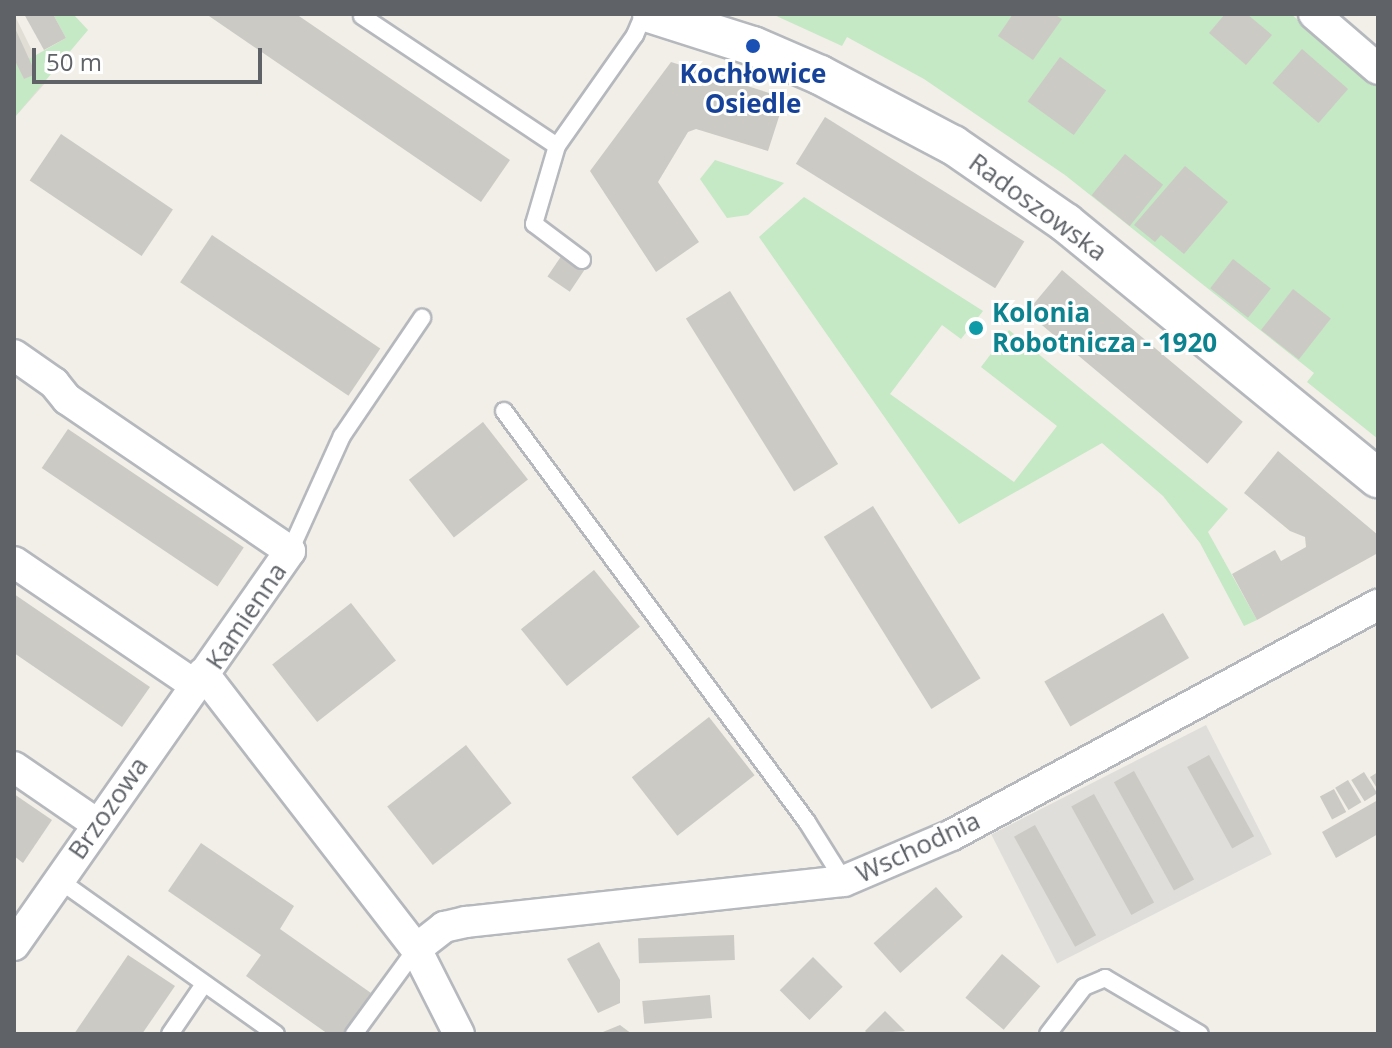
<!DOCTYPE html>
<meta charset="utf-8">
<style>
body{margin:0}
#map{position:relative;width:1392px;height:1048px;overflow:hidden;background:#f1efe8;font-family:"Open Sans",sans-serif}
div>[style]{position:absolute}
.industrial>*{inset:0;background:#e0deda;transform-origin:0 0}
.education>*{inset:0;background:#e1ded6}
.green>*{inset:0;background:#c5e8c5}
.building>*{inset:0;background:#cccac5;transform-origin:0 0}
.roads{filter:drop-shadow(2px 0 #b5b8bc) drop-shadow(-2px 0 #b5b8bc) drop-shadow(0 2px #b5b8bc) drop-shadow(0 -2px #b5b8bc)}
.service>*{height:16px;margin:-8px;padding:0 8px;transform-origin:8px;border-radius:8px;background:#fff}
.minor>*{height:30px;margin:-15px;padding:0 15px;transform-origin:15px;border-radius:15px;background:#fff}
.tertiary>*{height:38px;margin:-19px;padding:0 19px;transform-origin:19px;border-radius:19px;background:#fff}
.dots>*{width:22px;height:22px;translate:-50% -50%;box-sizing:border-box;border:4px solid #fff;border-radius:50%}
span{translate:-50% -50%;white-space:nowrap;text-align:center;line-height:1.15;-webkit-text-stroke:6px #fff;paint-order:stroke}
.transit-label{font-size:26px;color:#164399;font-weight:700}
.street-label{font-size:26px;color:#5f6368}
.culture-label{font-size:26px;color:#0d838f;font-weight:700}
.left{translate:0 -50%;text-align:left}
.frame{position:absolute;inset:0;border:16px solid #5f6368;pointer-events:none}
.scale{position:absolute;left:32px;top:48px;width:230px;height:36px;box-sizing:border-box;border:4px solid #5f6368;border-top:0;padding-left:10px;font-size:24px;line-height:28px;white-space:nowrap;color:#5f6368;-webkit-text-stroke:6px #fff;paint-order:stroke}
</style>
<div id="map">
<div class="industrial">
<div style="left:1206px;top:725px;width:145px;height:241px;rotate:63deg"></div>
</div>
<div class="education">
<div style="clip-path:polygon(14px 14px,47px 81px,14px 118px)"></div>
</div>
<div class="green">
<div style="clip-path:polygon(53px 14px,73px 14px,88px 30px,14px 118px,14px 59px,24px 79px,35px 74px,29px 59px,66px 38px)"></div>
<div style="clip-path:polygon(772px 14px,1291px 14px,1378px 88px,1378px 439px,1307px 382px,1314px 373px,1065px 175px,924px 79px,847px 37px,842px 46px)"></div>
<div style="clip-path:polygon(715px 160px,784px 183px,748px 215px,727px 218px,700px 179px)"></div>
<div style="clip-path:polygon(804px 197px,983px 311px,961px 339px,942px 325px,890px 394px,1014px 482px,1057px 426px,981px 367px,1009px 330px,1228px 509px,1208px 532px,1257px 620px,1244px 626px,1200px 543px,1163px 496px,1102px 443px,959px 524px,759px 237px)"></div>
</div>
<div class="building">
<div style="clip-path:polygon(24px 14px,53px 14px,66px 38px,44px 50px)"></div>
<div style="clip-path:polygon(206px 14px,296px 14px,510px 160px,481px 202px)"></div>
<div style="clip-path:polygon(1013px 14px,1054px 14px,1062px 19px,1033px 60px,998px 36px)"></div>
<div style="clip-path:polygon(1225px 14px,1247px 14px,1272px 35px,1246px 65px,1209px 33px)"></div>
<div style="clip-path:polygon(14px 26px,36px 74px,24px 79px,14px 59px)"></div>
<div style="left:1302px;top:49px;width:61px;height:45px;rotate:41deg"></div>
<div style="left:1060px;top:57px;width:57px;height:55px;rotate:36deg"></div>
<div style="clip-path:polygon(671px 62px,785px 98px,768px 151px,696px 129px,688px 132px,658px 182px,699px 242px,656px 272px,590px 171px)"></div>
<div style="left:825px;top:117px;width:235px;height:55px;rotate:32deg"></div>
<div style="left:61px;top:134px;width:135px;height:56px;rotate:34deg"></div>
<div style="left:1125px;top:154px;width:49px;height:53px;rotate:39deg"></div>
<div style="clip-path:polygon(1185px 166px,1228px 202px,1184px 254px,1161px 235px,1155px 242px,1134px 225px)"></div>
<div style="left:212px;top:235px;width:203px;height:57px;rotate:34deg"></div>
<div style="left:562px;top:255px;width:27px;height:26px;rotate:34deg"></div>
<div style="left:1233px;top:259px;width:48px;height:37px;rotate:38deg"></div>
<div style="left:1062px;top:270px;width:236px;height:55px;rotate:40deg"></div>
<div style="left:1293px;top:289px;width:48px;height:52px;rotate:38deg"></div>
<div style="left:730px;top:291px;width:204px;height:52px;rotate:58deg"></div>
<div style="left:483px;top:422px;width:73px;height:94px;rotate:52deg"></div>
<div style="left:68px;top:429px;width:212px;height:47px;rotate:34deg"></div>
<div style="clip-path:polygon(1278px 451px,1378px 535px,1378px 553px,1257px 620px,1232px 574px,1275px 550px,1281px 561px,1306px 547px,1305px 537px,1290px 531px,1244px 493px)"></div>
<div style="left:873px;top:506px;width:203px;height:58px;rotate:58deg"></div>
<div style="left:594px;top:570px;width:73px;height:94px;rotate:51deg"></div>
<div style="clip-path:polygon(14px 594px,150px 687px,122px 727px,14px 653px)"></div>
<div style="left:351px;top:603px;width:73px;height:100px;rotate:52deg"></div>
<div style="left:1163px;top:613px;width:52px;height:137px;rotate:60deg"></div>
<div style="left:709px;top:717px;width:74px;height:98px;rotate:52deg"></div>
<div style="left:466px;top:745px;width:74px;height:100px;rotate:52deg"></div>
<div style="left:1209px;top:755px;width:93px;height:25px;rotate:61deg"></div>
<div style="left:1134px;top:771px;width:124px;height:23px;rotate:61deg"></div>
<div style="left:1364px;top:772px;width:25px;height:15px;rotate:58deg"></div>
<div style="clip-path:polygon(1378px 772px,1378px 790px,1370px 777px)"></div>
<div style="left:1348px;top:780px;width:26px;height:15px;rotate:59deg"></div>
<div style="left:1334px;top:789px;width:26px;height:16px;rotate:62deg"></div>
<div style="clip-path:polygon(14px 794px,52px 820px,23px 863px,14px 856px)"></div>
<div style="left:1094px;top:794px;width:124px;height:26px;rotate:61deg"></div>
<div style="clip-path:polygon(1378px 800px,1378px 834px,1336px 858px,1322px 832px)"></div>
<div style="left:1035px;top:825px;width:126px;height:24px;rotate:61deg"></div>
<div style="clip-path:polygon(201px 843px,294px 906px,280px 929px,371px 993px,343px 1034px,328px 1034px,246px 976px,261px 955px,168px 891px)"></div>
<div style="left:936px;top:887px;width:40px;height:84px;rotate:48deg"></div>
<div style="left:734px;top:935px;width:25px;height:96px;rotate:88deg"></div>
<div style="clip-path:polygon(599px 942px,620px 980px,620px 1003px,598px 1013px,567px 959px)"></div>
<div style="left:1002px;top:954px;width:50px;height:57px;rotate:40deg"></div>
<div style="clip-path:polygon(128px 955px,175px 986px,142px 1034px,74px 1034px)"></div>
<div style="left:813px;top:957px;width:42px;height:47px;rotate:45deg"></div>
<div style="left:710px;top:995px;width:23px;height:68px;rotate:85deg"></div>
<div style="clip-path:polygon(885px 1011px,905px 1031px,868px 1034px,865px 1031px)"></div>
<div style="clip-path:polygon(620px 1025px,632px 1034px,598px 1034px)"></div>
</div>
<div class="roads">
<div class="service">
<div style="left:362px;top:16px;width:234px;rotate:33.7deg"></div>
<div style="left:582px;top:260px;width:60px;rotate:-143.1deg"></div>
<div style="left:534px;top:224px;width:81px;rotate:-73.6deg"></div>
<div style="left:557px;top:146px;width:136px;rotate:-54.9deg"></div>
<div style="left:635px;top:35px;width:23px;rotate:-67deg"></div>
<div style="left:504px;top:411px;width:511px;rotate:53.6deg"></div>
<div style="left:807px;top:822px;width:70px;rotate:57.9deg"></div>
<div style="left:290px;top:551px;width:126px;rotate:-65.7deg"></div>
<div style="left:342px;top:436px;width:143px;rotate:-55.9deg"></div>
<div style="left:59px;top:880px;width:266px;rotate:35.4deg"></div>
<div style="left:170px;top:1034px;width:60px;rotate:-55.8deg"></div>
<div style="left:354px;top:1034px;width:105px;rotate:-53.9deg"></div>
<div style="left:1048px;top:1034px;width:59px;rotate:-52.5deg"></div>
<div style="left:1084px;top:987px;width:23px;rotate:-23deg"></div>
<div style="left:1105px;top:978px;width:110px;rotate:30.5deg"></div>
</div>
<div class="minor">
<div style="left:1314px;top:14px;width:84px;rotate:40.7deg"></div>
<div style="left:14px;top:355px;width:49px;rotate:35deg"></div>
<div style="left:54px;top:383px;width:21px;rotate:51deg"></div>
<div style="left:67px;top:399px;width:270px;rotate:34.3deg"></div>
<div style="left:290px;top:551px;width:481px;rotate:125deg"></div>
<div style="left:14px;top:562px;width:219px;rotate:34.2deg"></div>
<div style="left:203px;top:673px;width:349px;rotate:52.3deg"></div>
<div style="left:416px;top:949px;width:95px;rotate:63.2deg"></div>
<div style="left:14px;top:767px;width:101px;rotate:34.5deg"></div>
<div style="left:416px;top:949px;width:36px;rotate:-38deg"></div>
<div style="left:444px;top:927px;width:23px;rotate:-13deg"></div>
<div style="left:466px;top:922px;width:380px;rotate:-6.2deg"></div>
<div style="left:844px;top:881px;width:117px;rotate:-23.1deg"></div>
<div style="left:952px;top:835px;width:484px;rotate:-28.4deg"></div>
</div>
<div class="tertiary">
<div style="left:652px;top:14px;width:106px;rotate:17.6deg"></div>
<div style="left:753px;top:46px;width:73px;rotate:23.4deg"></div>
<div style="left:820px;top:75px;width:150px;rotate:27.8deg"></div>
<div style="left:953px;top:145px;width:137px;rotate:34.6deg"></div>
<div style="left:1066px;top:223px;width:403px;rotate:39.3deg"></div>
</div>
</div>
<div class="dots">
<div style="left:753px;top:46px;background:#1a4fb4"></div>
<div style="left:976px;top:328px;background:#0f9aa8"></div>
</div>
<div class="transit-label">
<span style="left:753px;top:89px">Kochłowice<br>Osiedle</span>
</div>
<div class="street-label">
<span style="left:1038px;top:207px;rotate:36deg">Radoszowska</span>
<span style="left:246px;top:616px;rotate:-56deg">Kamienna</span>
<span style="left:108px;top:808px;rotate:-55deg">Brzozowa</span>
<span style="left:918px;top:847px;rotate:-25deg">Wschodnia</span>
</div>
<div class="culture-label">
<span class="left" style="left:992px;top:328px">Kolonia<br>Robotnicza - 1920</span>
</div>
<div class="frame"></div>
<div class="scale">50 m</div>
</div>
